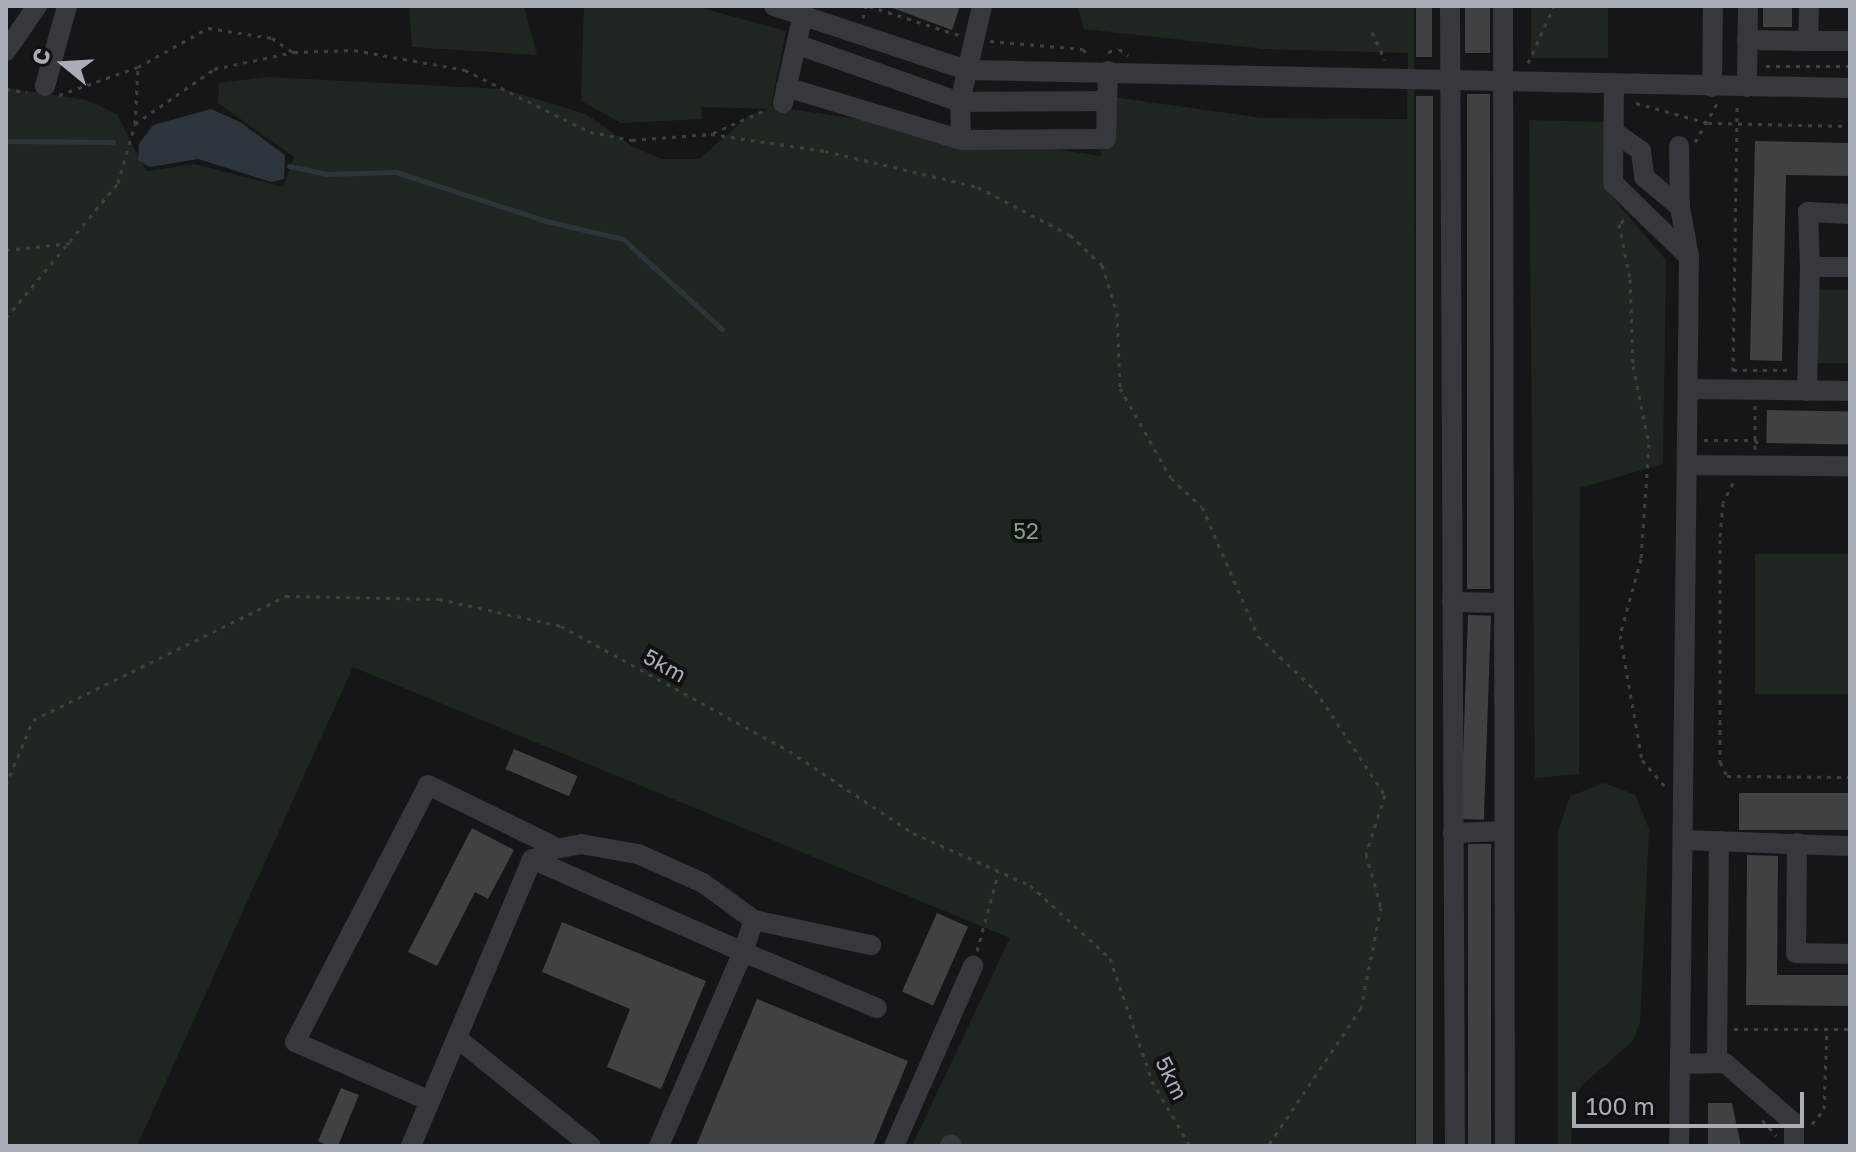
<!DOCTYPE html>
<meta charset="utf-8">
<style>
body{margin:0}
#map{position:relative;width:1856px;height:1152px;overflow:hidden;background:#161618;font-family:"Golos Text",sans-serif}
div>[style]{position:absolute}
.green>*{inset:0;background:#1e261f;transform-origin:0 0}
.water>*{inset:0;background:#2c353c}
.stream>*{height:5px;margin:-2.5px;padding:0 2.5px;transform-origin:2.5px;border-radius:2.5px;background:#2c353c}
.building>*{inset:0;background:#404145;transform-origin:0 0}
.path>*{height:3px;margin-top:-1.5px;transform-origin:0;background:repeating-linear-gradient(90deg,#3d3f44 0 4px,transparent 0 10px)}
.minor>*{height:20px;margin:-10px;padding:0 10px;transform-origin:10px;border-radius:10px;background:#37383d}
span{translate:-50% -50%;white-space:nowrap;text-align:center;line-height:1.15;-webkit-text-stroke:8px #111113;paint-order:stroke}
.park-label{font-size:22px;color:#7fa381}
.street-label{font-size:22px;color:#a8adb8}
.frame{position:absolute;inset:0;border:8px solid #a8adb8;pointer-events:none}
.north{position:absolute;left:24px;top:24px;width:80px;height:80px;-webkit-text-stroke:6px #111113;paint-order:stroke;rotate:288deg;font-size:22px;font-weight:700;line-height:32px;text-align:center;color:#a8adb8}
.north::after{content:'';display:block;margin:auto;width:28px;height:36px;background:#a8adb8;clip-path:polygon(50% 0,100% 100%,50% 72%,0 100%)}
.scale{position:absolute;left:1572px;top:1092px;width:232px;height:36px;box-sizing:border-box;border:4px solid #a8adb8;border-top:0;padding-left:10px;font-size:24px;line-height:28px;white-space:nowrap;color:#a8adb8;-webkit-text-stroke:6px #111113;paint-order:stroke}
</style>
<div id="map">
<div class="green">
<div style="clip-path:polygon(409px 6px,524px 6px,537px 55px,412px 47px)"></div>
<div style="clip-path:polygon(584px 6px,695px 6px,786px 31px,771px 106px,1101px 156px,1093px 94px,1262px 118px,1407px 119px,1408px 53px,1263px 49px,1084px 29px,1078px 6px,1414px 6px,1415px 1146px,912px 1146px,1010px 938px,353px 667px,137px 1146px,6px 1146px,6px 88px,87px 100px,117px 114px,146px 171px,195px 164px,283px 187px,294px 157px,218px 103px,219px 83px,266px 77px,503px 89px,586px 114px,633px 147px,662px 159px,699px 159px,750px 115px,769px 109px,701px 107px,702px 119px,621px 123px,581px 101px)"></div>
<div style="left:1531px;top:6px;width:77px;height:52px"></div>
<div style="clip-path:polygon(1529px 120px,1608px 122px,1607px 191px,1666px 260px,1663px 464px,1580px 488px,1579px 774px,1535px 778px)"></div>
<div style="left:1808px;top:290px;width:42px;height:73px"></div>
<div style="left:1755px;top:554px;width:95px;height:140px"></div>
<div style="clip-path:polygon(1605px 783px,1635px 795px,1649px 829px,1640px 1023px,1632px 1042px,1581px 1086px,1573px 1103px,1571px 1146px,1558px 1146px,1558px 832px,1570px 796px)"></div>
</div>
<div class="water">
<div style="clip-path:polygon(211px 109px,240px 122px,285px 155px,284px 179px,271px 182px,198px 159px,150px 167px,138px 160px,139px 144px,153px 125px)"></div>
</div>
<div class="stream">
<div style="left:6px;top:141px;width:107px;rotate:0.5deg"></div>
<div style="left:289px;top:166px;width:38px;rotate:12deg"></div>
<div style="left:326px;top:174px;width:70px;rotate:-1.6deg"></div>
<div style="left:396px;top:172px;width:158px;rotate:18.1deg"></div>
<div style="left:546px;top:221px;width:79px;rotate:13.2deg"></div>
<div style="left:623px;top:239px;width:134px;rotate:42.3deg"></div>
</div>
<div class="building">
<div style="clip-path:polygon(887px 6px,960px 6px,952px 30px)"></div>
<div style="left:1416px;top:6px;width:16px;height:51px"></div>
<div style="left:1465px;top:6px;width:25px;height:47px"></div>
<div style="left:1763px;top:6px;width:29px;height:21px"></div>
<div style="left:1467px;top:94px;width:23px;height:495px"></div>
<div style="left:1416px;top:96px;width:17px;height:1050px"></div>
<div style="clip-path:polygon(1755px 141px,1850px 143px,1850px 176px,1786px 175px,1782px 361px,1750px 360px)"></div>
<div style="left:1767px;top:410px;width:83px;height:33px;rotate:1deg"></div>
<div style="left:1468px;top:615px;width:23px;height:204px;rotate:2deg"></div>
<div style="left:514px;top:749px;width:69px;height:22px;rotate:23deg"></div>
<div style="left:1850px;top:793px;width:37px;height:111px;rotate:90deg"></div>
<div style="clip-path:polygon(472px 828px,514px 850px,488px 899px,475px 892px,437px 966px,408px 952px)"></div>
<div style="left:1491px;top:844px;width:302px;height:23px;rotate:90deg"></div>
<div style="clip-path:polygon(1747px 855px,1778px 856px,1777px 975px,1850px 975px,1850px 1006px,1746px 1005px)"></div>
<div style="left:937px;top:913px;width:34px;height:86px;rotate:24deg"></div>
<div style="clip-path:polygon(562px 922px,706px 981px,661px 1089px,607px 1067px,630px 1009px,542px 972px)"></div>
<div style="clip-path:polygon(757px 999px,908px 1061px,873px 1146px,696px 1146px)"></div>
<div style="clip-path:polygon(341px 1088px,359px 1095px,338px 1146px,329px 1146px,318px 1141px)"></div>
<div style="clip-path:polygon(1708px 1103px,1732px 1103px,1741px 1146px,1708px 1146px)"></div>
</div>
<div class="path">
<div style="left:869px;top:6px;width:95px;rotate:17.9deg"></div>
<div style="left:863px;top:18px;width:12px;rotate:-76deg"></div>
<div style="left:1372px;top:32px;width:31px;rotate:65deg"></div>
<div style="left:990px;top:41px;width:93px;rotate:4.9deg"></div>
<div style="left:1083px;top:49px;width:7px;rotate:56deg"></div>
<div style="left:1108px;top:52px;width:11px;rotate:-15deg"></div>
<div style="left:1119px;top:49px;width:11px;rotate:34deg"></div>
<div style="left:1528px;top:63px;width:63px;rotate:-65.5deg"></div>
<div style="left:1766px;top:66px;width:84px"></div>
<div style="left:6px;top:89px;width:21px;rotate:8deg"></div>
<div style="left:59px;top:95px;width:84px;rotate:-19.5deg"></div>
<div style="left:1636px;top:103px;width:75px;rotate:15.5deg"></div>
<div style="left:1708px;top:123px;width:142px;rotate:1.2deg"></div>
<div style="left:135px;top:124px;width:57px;rotate:-87deg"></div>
<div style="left:138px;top:67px;width:80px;rotate:-29.1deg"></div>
<div style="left:208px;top:28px;width:65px;rotate:8.9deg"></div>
<div style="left:272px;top:38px;width:25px;rotate:34deg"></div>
<div style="left:713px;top:133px;width:60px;rotate:-23.6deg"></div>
<div style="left:1695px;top:142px;width:46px;rotate:-60.1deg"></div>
<div style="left:1624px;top:220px;width:6px;rotate:141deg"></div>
<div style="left:1619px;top:224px;width:56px;rotate:78.7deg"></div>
<div style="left:1630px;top:279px;width:87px;rotate:88deg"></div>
<div style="left:1633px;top:366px;width:80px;rotate:78.4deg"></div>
<div style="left:1649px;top:444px;width:115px;rotate:94deg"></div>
<div style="left:1641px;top:559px;width:79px;rotate:105.4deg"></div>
<div style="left:1620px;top:635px;width:127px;rotate:80deg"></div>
<div style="left:1642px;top:760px;width:37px;rotate:49deg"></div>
<div style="left:6px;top:250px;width:66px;rotate:-6.1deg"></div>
<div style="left:6px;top:318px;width:175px;rotate:-50.3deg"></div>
<div style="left:118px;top:183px;width:61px;rotate:-73.9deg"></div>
<div style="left:135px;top:124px;width:96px;rotate:-34.8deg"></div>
<div style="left:214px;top:69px;width:82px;rotate:-12deg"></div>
<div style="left:294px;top:52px;width:60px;rotate:-1.9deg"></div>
<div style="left:354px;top:50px;width:113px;rotate:10.2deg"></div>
<div style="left:465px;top:70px;width:140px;rotate:26.4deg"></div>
<div style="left:590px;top:132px;width:43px;rotate:10.8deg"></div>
<div style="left:632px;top:140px;width:79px;rotate:-4.3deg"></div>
<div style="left:711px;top:134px;width:115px;rotate:8.5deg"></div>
<div style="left:825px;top:151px;width:157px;rotate:13.2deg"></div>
<div style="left:978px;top:187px;width:104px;rotate:27.6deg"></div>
<div style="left:1070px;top:235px;width:44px;rotate:43.2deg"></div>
<div style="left:1102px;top:265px;width:50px;rotate:72.6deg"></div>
<div style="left:1117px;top:313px;width:75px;rotate:87.7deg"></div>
<div style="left:1120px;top:388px;width:103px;rotate:60.5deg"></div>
<div style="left:1171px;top:478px;width:42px;rotate:43.1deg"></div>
<div style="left:1202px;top:507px;width:141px;rotate:66.5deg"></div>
<div style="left:1258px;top:636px;width:79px;rotate:43.5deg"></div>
<div style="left:1315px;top:690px;width:126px;rotate:56.3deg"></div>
<div style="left:1385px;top:795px;width:62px;rotate:107.9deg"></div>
<div style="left:1366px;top:854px;width:55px;rotate:74.2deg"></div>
<div style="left:1381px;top:907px;width:103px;rotate:101.2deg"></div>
<div style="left:1361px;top:1008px;width:166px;rotate:124deg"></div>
<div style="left:1733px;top:370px;width:56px"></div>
<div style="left:1733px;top:371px;width:268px;rotate:-89.1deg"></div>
<div style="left:1704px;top:440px;width:51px"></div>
<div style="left:1755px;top:440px;width:9px;rotate:49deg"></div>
<div style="left:1755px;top:450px;width:45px;rotate:-90deg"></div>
<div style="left:1733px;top:483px;width:22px;rotate:117deg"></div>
<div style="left:1723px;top:503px;width:37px;rotate:95deg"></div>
<div style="left:1720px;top:540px;width:222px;rotate:90deg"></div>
<div style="left:1720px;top:762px;width:16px;rotate:63deg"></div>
<div style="left:1727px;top:776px;width:123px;rotate:0.5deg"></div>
<div style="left:6px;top:785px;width:70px;rotate:-67.4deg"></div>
<div style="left:33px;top:720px;width:282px;rotate:-26.1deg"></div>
<div style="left:286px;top:596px;width:153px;rotate:1.1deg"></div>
<div style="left:439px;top:599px;width:125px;rotate:12.5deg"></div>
<div style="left:561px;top:626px;width:260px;rotate:28.7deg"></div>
<div style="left:789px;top:751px;width:149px;rotate:33.5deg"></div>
<div style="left:913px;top:833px;width:128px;rotate:24deg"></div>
<div style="left:1030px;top:885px;width:108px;rotate:42.4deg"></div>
<div style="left:1110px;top:958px;width:130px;rotate:71.1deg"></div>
<div style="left:1152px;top:1081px;width:75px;rotate:59.7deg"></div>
<div style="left:977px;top:951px;width:80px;rotate:-74.7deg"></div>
<div style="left:1734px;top:1029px;width:116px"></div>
<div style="left:1762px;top:1120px;width:21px;rotate:47deg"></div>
<div style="left:1812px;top:1124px;width:19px;rotate:-51deg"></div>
<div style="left:1824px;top:1109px;width:80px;rotate:-87.9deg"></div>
</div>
<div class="minor">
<div style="left:774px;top:6px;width:202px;rotate:18.4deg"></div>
<div style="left:966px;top:70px;width:884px;rotate:1.17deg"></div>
<div style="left:982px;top:6px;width:98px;rotate:102.9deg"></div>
<div style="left:960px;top:102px;width:38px;rotate:88deg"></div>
<div style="left:961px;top:140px;width:145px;rotate:-0.4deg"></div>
<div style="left:1106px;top:139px;width:68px;rotate:-88.3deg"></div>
<div style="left:1450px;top:6px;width:1140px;rotate:89.75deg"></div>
<div style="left:1503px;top:6px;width:1140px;rotate:89.9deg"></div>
<div style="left:1747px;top:40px;width:61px;rotate:0.9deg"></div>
<div style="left:1808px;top:41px;width:35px;rotate:-88deg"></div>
<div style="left:1808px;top:41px;width:42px"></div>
<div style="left:796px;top:44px;width:174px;rotate:19.5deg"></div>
<div style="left:960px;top:102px;width:146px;rotate:-0.4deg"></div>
<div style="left:6px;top:51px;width:55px;rotate:-55.4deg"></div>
<div style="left:45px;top:86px;width:83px;rotate:-74.6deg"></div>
<div style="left:1614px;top:86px;width:97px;rotate:90.6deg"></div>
<div style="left:1613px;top:183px;width:106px;rotate:44.2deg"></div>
<div style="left:1689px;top:257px;width:889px;rotate:90.64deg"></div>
<div style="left:786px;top:87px;width:183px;rotate:16.8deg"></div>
<div style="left:1712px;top:87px;width:81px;rotate:-89.3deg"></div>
<div style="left:1747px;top:87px;width:81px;rotate:-89.3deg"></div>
<div style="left:783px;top:103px;width:91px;rotate:-77.3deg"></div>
<div style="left:1614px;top:132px;width:33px;rotate:35deg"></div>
<div style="left:1641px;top:151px;width:26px;rotate:83deg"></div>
<div style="left:1644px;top:177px;width:47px;rotate:39.8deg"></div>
<div style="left:1680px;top:207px;width:51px;rotate:79.8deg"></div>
<div style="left:1679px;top:146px;width:61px;rotate:89.1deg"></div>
<div style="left:1810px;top:267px;width:55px;rotate:-92.1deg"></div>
<div style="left:1808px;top:212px;width:42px;rotate:2.7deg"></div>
<div style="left:1688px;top:389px;width:162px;rotate:0.7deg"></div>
<div style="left:1807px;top:391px;width:124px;rotate:-88.6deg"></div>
<div style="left:1810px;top:267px;width:40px"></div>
<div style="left:1688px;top:465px;width:162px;rotate:0.4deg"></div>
<div style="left:1452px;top:602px;width:52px;rotate:1.1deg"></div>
<div style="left:1453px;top:833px;width:51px;rotate:-2.2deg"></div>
<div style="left:1683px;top:840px;width:167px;rotate:2.1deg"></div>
<div style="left:1797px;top:843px;width:110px;rotate:90.5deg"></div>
<div style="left:1796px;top:953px;width:54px;rotate:1.1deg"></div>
<div style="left:543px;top:851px;width:39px;rotate:-10deg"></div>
<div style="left:581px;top:844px;width:58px;rotate:10deg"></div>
<div style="left:638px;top:854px;width:71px;rotate:24deg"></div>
<div style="left:703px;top:883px;width:63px;rotate:36deg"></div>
<div style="left:754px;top:920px;width:120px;rotate:12.1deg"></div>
<div style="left:457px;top:1038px;width:172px;rotate:38.9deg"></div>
<div style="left:1717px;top:1061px;width:220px;rotate:-89.5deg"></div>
<div style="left:1680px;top:1064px;width:45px;rotate:-1.3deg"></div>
<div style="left:1725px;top:1063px;width:91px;rotate:41deg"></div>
<div style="left:1794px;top:1123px;width:23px;rotate:90deg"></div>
<div style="left:430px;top:1101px;width:147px;rotate:-156.4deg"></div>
<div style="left:295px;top:1042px;width:289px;rotate:-62.6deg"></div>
<div style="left:428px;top:785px;width:137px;rotate:26deg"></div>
<div style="left:411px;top:1146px;width:311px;rotate:-67.1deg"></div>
<div style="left:532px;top:859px;width:231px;rotate:23.8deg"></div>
<div style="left:743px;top:952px;width:34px;rotate:-71deg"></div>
<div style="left:659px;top:1146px;width:211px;rotate:-66.6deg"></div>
<div style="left:743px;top:952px;width:145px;rotate:22.7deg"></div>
<div style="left:894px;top:1146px;width:197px;rotate:-66.3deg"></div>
<div style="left:950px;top:1146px;width:2px;rotate:-63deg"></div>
</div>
<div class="park-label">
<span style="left:1026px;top:531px">52</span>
</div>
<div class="street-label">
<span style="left:665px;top:665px;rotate:29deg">5km</span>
<span style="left:1172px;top:1078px;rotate:64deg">5km</span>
</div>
<div class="frame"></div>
<div class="north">С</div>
<div class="scale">100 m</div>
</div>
